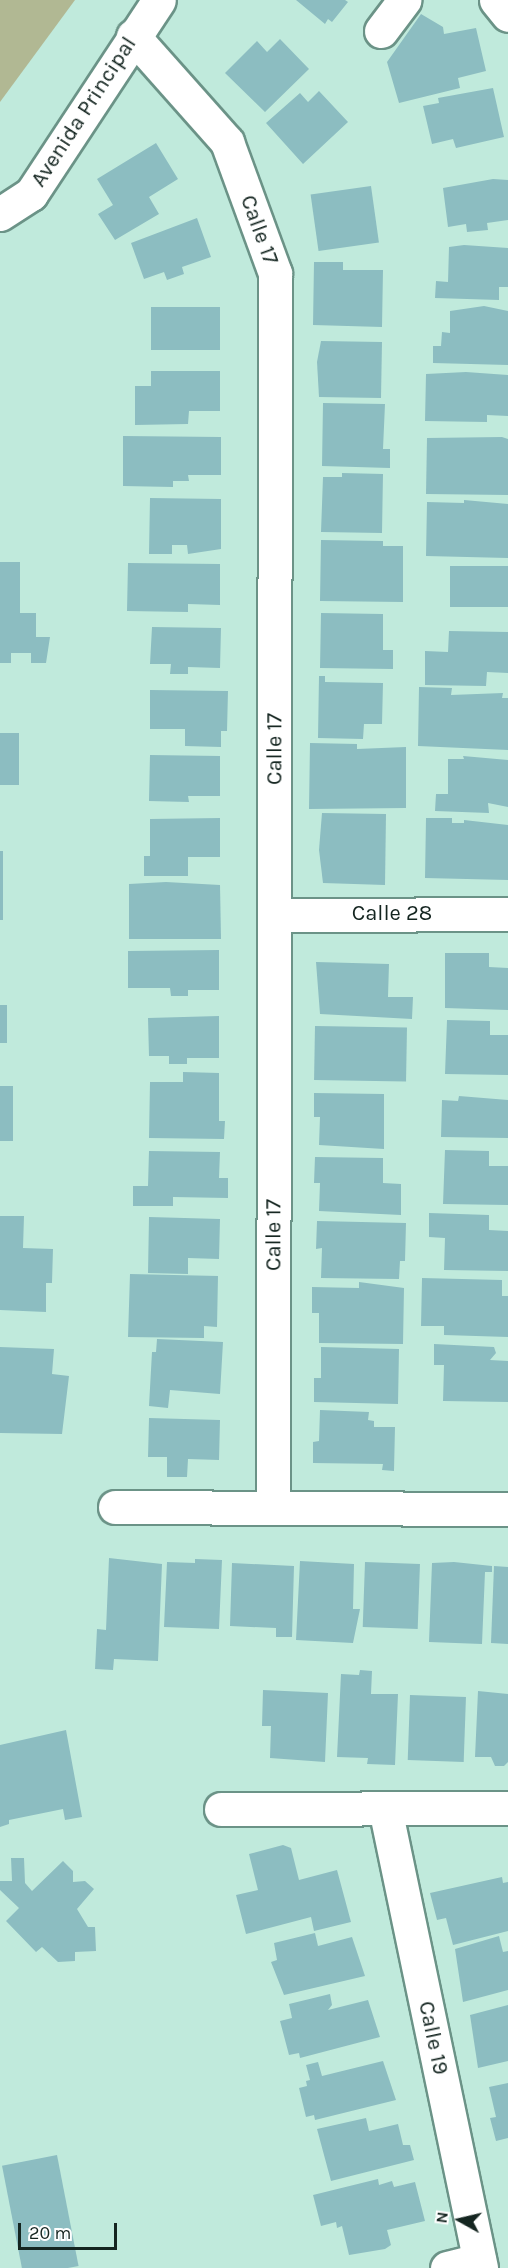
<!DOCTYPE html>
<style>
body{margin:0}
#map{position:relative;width:508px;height:2268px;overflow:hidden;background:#c0eadc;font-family:Karla,sans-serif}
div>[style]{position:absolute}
.green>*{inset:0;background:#b1b893}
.building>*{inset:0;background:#8cbdc1;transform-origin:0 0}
.roads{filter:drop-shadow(2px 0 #6b9387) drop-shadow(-2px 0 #6b9387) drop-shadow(0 2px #6b9387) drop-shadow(0 -2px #6b9387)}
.street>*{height:33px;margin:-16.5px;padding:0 16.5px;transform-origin:16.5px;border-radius:16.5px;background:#fff}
span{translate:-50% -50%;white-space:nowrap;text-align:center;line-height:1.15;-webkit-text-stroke:4.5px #fff;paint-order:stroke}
.street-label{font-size:22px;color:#142520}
.north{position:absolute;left:430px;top:2190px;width:60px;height:60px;-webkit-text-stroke:4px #fff;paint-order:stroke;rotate:278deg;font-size:16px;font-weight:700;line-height:24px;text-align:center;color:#142520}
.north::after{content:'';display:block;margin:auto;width:21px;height:27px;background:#142520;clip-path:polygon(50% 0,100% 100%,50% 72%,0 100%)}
.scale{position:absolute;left:18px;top:2223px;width:99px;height:27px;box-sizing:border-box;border:3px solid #142520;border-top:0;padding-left:8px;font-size:18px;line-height:21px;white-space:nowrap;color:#142520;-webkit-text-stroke:4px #fff;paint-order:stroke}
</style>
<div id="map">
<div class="green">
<div style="clip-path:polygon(0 0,75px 0,0 102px)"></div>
</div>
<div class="building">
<div style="clip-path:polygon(296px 0,345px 0,348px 2px,332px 22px,328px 19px,325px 24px)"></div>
<div style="clip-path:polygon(421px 14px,443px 27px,444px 34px,476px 28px,486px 71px,458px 78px,460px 88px,399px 103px,387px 62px)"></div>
<div style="clip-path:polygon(280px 39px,309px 69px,265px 112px,225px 73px,257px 41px,267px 52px)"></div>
<div style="clip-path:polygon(493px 88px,504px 137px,456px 148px,453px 139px,432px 144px,423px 106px,439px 103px,438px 98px)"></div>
<div style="clip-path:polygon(319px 91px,348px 122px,303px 164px,266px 123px,300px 93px,308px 102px)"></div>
<div style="clip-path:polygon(156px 143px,178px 179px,149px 197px,159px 214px,115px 240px,98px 214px,113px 205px,97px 179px)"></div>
<div style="clip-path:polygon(493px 179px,508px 180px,508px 220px,487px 223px,488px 230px,467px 232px,466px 224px,448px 227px,443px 188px)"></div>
<div style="left:371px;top:186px;width:57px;height:61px;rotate:82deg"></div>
<div style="clip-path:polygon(197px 218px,211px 257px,182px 267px,184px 274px,167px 280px,164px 272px,144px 279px,131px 243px)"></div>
<div style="clip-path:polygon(464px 245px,508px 248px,508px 287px,499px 287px,499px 300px,435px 298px,436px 281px,448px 282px,449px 247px)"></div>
<div style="clip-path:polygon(314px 262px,343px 262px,343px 270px,383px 270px,382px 327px,313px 325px)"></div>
<div style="clip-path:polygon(484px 306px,508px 311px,508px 365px,433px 363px,433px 346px,441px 346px,442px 332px,450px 333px,450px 311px)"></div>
<div style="left:220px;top:307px;width:43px;height:69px;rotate:90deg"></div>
<div style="clip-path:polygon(321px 341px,382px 342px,381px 398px,319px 397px,317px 362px)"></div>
<div style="clip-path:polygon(151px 371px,220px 371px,220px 411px,189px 411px,188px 424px,135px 425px,135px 386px,151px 386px)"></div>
<div style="clip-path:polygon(466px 372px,508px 375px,508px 416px,487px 415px,487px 422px,425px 421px,426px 374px)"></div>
<div style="clip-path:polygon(323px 403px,385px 404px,383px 449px,390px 449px,390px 468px,322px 466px)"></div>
<div style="clip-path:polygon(123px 436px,221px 437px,221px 475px,188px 475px,189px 481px,173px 481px,173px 487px,123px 486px)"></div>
<div style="clip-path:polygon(502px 437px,508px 439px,508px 495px,426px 494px,427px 438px)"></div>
<div style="clip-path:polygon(342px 473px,383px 474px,382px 533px,321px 532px,323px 477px,342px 477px)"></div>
<div style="clip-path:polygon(150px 498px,221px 499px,221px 549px,188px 554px,187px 545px,172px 545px,172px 554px,149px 554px)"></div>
<div style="clip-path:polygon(464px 500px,508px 504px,508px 558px,426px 556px,427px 502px,464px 503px)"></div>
<div style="clip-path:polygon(321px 540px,383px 541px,383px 546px,403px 546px,403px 602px,320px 601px)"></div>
<div style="clip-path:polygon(0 562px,20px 562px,20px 613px,36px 613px,36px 637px,50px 637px,46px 663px,31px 663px,31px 653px,11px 653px,11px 663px,0 663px)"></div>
<div style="clip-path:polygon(128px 563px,220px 564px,220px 605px,188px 604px,188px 612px,127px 611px)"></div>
<div style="left:450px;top:566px;width:58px;height:41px"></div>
<div style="clip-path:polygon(321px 613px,383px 614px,383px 650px,393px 650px,393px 669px,320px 668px)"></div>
<div style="clip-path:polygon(152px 627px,221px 628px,220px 668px,188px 667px,188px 674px,170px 674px,171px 664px,150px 664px)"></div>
<div style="clip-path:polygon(449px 631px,508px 632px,508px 673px,487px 672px,486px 686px,425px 685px,425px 651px,448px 652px)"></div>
<div style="clip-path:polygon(319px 676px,325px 676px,325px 682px,383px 683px,382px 724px,364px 724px,363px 739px,318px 738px)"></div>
<div style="clip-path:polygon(419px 687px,452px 688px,451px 695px,503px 693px,502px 698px,508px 698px,508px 750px,418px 746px)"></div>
<div style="clip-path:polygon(150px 690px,228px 691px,227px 731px,221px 731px,221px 747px,185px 746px,185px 729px,150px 729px)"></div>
<div style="left:0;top:733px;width:19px;height:52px"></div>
<div style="clip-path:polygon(310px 743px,357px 744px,357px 749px,406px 747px,406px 808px,309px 809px)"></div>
<div style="clip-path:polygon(150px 755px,220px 756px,220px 796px,188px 796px,189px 802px,149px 801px)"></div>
<div style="clip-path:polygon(463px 756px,508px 760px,508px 807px,488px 803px,489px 813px,435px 811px,436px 794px,448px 794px,448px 759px,464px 759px)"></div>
<div style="clip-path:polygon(322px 813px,386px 814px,385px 885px,323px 883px,319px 850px)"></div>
<div style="clip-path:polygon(220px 818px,220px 857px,188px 857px,188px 876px,144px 876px,144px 856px,150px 856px,150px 819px)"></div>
<div style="clip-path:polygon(426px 818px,452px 818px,452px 823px,464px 823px,464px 820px,508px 825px,508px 880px,425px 878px)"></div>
<div style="left:0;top:851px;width:3px;height:69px"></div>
<div style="clip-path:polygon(166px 882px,220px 885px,221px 939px,129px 939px,129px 884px)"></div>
<div style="clip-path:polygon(219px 950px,219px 990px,188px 990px,188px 996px,171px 996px,170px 988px,128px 988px,128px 951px)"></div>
<div style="clip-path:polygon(445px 953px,489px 953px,489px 967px,508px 968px,508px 1010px,445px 1008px)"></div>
<div style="clip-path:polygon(316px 962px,389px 964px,388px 997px,413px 997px,412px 1019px,320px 1014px)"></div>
<div style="left:0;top:1005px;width:7px;height:38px"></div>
<div style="clip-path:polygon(219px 1016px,219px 1058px,187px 1058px,187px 1064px,169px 1064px,169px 1056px,149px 1056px,148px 1018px)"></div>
<div style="clip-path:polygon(447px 1020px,490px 1021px,490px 1035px,508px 1035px,508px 1075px,445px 1074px)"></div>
<div style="left:315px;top:1026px;width:92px;height:54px;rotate:1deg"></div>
<div style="clip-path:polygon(183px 1072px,219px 1073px,219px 1121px,225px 1121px,224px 1139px,149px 1138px,150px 1082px,183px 1082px)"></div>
<div style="left:0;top:1086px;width:13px;height:55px"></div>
<div style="clip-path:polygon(314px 1093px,384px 1094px,384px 1149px,319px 1145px,320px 1117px,314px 1117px)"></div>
<div style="clip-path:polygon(459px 1096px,508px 1100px,508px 1138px,441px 1137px,442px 1100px,458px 1101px)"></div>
<div style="clip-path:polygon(445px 1150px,489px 1151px,489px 1166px,508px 1166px,508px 1205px,443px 1204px)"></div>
<div style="clip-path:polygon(149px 1151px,220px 1152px,219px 1178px,228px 1178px,228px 1198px,173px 1197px,173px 1206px,133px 1206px,133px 1186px,148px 1186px)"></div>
<div style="clip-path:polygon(315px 1157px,383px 1158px,383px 1183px,401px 1184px,401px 1215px,319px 1211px,320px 1183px,314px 1183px)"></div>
<div style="clip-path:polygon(429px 1213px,489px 1215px,489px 1230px,508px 1231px,508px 1271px,444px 1270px,445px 1238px,429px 1237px)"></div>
<div style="clip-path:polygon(0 1216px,24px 1216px,23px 1248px,53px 1249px,52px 1283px,46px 1283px,46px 1312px,0 1310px)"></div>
<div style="clip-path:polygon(149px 1217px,220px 1219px,219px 1259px,188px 1258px,188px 1274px,148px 1273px)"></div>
<div style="clip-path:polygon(317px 1221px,406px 1223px,405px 1261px,400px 1261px,399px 1279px,321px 1278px,322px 1248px,316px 1249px)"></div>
<div style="clip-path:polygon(130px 1274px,218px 1276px,217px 1327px,204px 1326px,204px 1338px,128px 1337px)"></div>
<div style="clip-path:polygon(422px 1278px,502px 1280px,502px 1296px,508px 1296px,508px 1337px,444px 1335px,444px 1326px,421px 1326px)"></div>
<div style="clip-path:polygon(359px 1282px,404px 1288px,403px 1344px,319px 1343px,319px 1313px,312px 1313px,312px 1287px,359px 1288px)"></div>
<div style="clip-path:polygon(157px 1339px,223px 1342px,220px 1394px,170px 1390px,168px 1408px,149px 1406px,152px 1352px,156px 1352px)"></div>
<div style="clip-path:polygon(434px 1344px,494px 1347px,496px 1353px,490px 1360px,508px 1361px,508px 1402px,443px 1401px,444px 1365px,434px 1365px)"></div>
<div style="clip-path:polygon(0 1347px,54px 1349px,52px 1374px,69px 1376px,62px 1434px,0 1433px)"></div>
<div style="clip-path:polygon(321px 1347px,399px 1349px,398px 1404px,314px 1402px,314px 1378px,321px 1378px)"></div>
<div style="clip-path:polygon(320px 1410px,369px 1412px,368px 1420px,374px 1421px,374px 1427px,395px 1427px,394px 1471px,382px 1470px,383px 1464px,313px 1463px,313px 1442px,319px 1441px)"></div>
<div style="clip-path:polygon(149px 1418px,220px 1420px,219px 1460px,188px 1459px,187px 1477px,167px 1477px,167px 1457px,148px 1457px)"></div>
<div style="clip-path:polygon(109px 1558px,162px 1564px,158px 1661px,114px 1659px,113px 1670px,95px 1669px,97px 1629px,106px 1630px)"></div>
<div style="clip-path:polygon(195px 1559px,222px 1560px,219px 1629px,164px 1627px,167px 1562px,195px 1563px)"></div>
<div style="clip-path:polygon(300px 1561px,354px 1564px,353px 1609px,360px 1609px,353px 1643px,296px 1640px)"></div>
<div style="left:365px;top:1562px;width:55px;height:65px;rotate:2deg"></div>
<div style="clip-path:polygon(454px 1562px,492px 1566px,492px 1572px,485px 1572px,482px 1644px,429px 1642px,432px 1563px)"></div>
<div style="clip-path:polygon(232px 1563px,294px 1566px,292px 1637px,276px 1637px,276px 1628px,230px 1626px)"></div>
<div style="clip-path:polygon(494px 1566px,508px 1567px,508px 1644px,491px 1643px)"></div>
<div style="clip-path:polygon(360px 1670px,372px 1671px,371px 1694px,398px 1694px,395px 1765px,367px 1764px,368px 1758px,337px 1757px,341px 1674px,359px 1675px)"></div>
<div style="clip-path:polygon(263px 1690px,328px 1693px,325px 1762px,270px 1758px,271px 1726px,262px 1726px)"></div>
<div style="clip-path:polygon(478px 1691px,508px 1694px,508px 1762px,504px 1766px,495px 1766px,491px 1757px,475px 1757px)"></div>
<div style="left:410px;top:1695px;width:56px;height:65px;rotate:2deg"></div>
<div style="clip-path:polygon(66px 1730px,82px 1817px,65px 1820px,63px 1809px,9px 1820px,9px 1824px,0 1827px,0 1745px)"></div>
<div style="clip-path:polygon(283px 1845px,291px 1848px,299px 1880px,337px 1870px,351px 1922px,314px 1931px,311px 1917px,246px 1934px,236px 1895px,258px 1890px,249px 1854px)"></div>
<div style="clip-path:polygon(11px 1858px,24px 1858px,25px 1883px,32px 1891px,63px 1861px,73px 1871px,73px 1882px,85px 1881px,94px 1889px,77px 1909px,88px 1927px,95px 1927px,96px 1951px,75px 1952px,75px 1961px,58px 1962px,42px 1947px,36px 1952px,6px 1921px,19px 1908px,0 1890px,0 1881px,12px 1881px)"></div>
<div style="clip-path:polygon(502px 1877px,503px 1883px,508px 1882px,508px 1931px,453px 1945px,446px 1918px,437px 1920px,430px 1893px)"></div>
<div style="clip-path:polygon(315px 1933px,318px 1946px,352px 1937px,365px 1976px,284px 1995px,271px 1962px,277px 1960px,274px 1943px)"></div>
<div style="clip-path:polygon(499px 1936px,503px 1952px,508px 1951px,508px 1990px,463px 2002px,455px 1949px)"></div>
<div style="clip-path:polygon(330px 1994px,332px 2005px,328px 2010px,368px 2000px,380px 2037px,300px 2058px,299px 2053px,289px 2055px,280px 2021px,292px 2018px,289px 2004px)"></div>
<div style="clip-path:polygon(508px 2005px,508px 2061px,478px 2068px,470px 2015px)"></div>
<div style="clip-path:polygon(383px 2061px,396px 2100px,315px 2120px,314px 2115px,306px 2117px,299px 2088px,307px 2086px,306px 2081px,310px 2080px,306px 2065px,318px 2062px,322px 2076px)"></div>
<div style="clip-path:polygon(508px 2083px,508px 2138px,496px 2141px,490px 2118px,496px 2117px,489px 2087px)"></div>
<div style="clip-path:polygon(366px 2118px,369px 2131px,398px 2124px,403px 2145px,410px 2145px,414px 2160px,331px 2181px,317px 2129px)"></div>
<div style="left:57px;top:2155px;width:113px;height:56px;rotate:79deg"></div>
<div style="clip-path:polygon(378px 2179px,379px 2185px,392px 2181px,394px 2187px,415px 2182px,425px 2221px,387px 2230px,391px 2245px,385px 2249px,349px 2255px,342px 2226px,337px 2228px,336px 2222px,321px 2226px,313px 2195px)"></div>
</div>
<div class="roads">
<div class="street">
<div style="left:496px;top:0;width:19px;rotate:51deg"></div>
<div style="left:381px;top:31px;width:39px;rotate:-53deg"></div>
<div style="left:133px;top:36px;width:142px;rotate:48.4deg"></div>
<div style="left:227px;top:142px;width:140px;rotate:69.9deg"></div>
<div style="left:275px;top:273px;width:1233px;rotate:90.09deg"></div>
<div style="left:0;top:214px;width:37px;rotate:-33deg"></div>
<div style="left:31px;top:194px;width:232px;rotate:-56.6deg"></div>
<div style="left:275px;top:915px;width:233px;rotate:-0.2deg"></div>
<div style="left:115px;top:1507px;width:393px;rotate:0.3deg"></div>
<div style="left:385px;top:1808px;width:470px;rotate:78.2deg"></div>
<div style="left:221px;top:1809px;width:287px;rotate:-0.2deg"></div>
<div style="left:447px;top:2268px;width:33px;rotate:-14deg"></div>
</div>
</div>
<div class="street-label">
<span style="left:84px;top:112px;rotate:-57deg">Avenida Principal</span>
<span style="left:259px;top:230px;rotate:70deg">Calle 17</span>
<span style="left:275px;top:749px;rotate:-90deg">Calle 17</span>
<span style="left:392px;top:914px">Calle 28</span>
<span style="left:274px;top:1235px;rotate:-90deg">Calle 17</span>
<span style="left:433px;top:2038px;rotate:78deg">Calle 19</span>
</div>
<div class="north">N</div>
<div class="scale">20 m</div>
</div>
